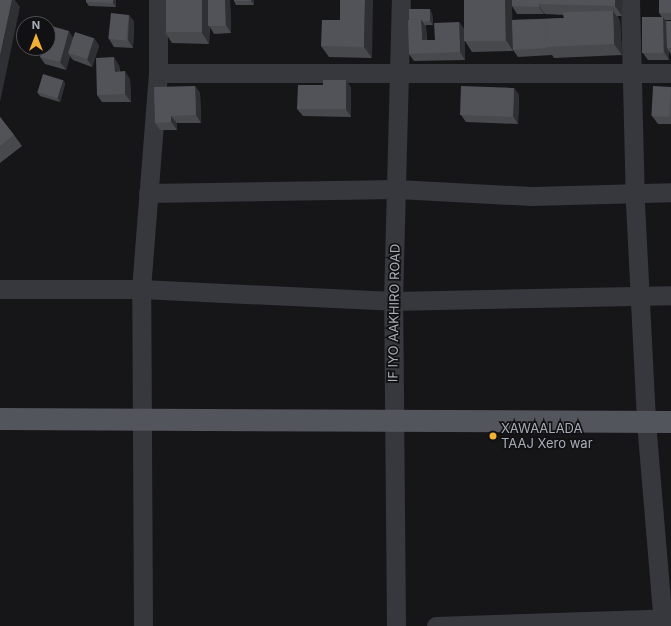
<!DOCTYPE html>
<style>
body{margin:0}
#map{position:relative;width:671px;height:626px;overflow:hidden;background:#161618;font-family:Inter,sans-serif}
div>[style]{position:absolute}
.minor>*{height:19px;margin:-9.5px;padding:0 9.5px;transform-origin:9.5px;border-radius:9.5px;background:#37383d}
.major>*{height:22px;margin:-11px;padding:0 11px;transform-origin:11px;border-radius:11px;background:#53555c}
.wall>*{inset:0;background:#47494d}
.shaded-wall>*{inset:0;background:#2f3033}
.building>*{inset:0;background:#525359;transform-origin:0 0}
.dots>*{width:11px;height:11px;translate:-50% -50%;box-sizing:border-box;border:2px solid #111113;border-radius:50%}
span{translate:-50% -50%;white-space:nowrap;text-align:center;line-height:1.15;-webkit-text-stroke:3.5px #111113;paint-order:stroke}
.street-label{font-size:13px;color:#a8adb8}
.poi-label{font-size:13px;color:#a8adb8}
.left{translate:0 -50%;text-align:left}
.north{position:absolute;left:16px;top:16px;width:40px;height:40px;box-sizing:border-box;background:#111113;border:1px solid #4d4f55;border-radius:50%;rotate:0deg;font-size:11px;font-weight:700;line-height:16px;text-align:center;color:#a8adb8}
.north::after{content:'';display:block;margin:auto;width:14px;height:18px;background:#f2b134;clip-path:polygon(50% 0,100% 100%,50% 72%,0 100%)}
</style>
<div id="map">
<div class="minor">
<div style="left:630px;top:0;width:203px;rotate:88.6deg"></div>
<div style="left:635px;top:203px;width:219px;rotate:87.1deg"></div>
<div style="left:646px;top:422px;width:205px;rotate:85.2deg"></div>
<div style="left:158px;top:73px;width:513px"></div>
<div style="left:148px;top:193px;width:249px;rotate:-0.9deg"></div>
<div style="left:397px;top:189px;width:135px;rotate:3deg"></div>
<div style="left:532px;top:196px;width:139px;rotate:-1.6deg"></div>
<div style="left:0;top:289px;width:141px"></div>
<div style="left:141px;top:289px;width:252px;rotate:2.7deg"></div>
<div style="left:393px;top:301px;width:278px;rotate:-1.2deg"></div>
<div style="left:143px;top:626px;width:337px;rotate:-90.3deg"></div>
<div style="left:141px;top:289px;width:217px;rotate:-85.5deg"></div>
<div style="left:158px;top:73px;width:73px;rotate:-90deg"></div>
<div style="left:396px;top:626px;width:325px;rotate:-90.5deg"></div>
<div style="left:393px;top:301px;width:301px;rotate:-88.5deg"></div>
<div style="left:436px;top:626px;width:235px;rotate:-1.9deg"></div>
</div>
<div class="major">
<div style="left:0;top:419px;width:671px;rotate:0.26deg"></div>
</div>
<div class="wall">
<div style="clip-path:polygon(116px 0,116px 7px,89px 6px,86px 2px)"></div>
<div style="clip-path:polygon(230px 0,231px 33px,214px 34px,210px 27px,209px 44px,172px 43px,165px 32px)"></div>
<div style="clip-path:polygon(234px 0,254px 0,254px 5px,236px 5px,234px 1px)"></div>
<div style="clip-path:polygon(340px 0,372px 58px,329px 57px,321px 46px,340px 20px)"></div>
<div style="clip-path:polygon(evenodd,464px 0,511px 0,512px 1px,512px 0,623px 0,622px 16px,617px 16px,620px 21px,622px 55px,554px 58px,552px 55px,518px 57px,513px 50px,513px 51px,472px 52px,465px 41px,464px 0,512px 6px,517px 14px,544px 14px,544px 13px,545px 14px,563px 15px,564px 18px,512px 20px,512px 6px)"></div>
<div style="clip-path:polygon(671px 0,671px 20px,665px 20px,666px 22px,671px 21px,671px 55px,669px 51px,669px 60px,648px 60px,643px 53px,662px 17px,659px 13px)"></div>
<div style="clip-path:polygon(432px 13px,433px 25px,426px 25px,426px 27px,427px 40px,435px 40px,459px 22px,464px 29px,465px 60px,414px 61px,409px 54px,409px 20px)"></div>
<div style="clip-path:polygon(129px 15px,134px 22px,133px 48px,114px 47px,109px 39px)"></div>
<div style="clip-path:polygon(73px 37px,94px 38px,99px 46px,92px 67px,73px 60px,70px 56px,66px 70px,45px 64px,40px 57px)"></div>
<div style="clip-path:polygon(119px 65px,120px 72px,130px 79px,131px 102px,102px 102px,97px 95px)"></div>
<div style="clip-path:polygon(63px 80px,65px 84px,60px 102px,40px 96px,37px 92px)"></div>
<div style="clip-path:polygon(346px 80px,351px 88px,351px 117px,303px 116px,297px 109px,323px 85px)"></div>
<div style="clip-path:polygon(195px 86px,200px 93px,201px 123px,177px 123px,177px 130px,160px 130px,155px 123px)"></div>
<div style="clip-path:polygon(671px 87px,671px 124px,658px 124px,652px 116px)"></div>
<div style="clip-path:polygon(514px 88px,519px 95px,518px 124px,466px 122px,461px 115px)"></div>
<div style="clip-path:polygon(0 117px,14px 135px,22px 146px,0 163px)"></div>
</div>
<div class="shaded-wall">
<div style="clip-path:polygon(12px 0,15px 0,20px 7px,0 102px,0 56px)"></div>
<div style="clip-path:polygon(113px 0,116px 0,116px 7px,113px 3px)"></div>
<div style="clip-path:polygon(202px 0,210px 0,209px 44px,202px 33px)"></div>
<div style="clip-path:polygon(225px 0,230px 0,231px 33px,226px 25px)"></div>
<div style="clip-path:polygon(251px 0,254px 0,254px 5px,251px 1px)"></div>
<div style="clip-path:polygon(365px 0,373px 0,372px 58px,364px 47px)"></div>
<div style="clip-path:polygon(505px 0,511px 0,512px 1px,513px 51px,506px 40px)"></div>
<div style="clip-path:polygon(615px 0,623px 0,622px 16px,615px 6px)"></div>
<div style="clip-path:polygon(539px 6px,544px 13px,544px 14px,539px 7px)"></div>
<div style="clip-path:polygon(430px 9px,432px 13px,433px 25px,430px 21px)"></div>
<div style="clip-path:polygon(613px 11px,620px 21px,622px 55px,614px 44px)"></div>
<div style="clip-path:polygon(129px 15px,134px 22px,133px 48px,128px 40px)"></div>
<div style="clip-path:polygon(663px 17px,668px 24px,667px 48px,669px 51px,669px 60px,664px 52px)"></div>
<div style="clip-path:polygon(421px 19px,426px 27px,427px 47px,422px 40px)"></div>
<div style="clip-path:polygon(459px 22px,464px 29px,465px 60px,460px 52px)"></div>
<div style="clip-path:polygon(69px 31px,74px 39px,68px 53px,70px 56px,66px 70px,60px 62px)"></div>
<div style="clip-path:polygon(94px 38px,99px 46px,92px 67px,87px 59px)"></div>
<div style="clip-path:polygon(114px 57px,119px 65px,120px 79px,115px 72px)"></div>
<div style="clip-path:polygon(125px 71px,130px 79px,131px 102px,125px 94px)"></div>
<div style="clip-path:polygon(63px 80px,65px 84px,60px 102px,57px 98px)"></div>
<div style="clip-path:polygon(346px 80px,351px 88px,351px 117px,346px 109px)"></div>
<div style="clip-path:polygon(195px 86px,200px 93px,201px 123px,196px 115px)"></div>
<div style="clip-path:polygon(514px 88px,519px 95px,518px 124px,513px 116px)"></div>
<div style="clip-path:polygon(171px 116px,177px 123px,177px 130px,171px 122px)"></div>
</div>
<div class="building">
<div style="clip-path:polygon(0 0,12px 0,0 56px)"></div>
<div style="clip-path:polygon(86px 0,113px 0,113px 3px,86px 2px)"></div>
<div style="left:166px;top:0;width:36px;height:32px"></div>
<div style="left:208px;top:0;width:17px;height:26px"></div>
<div style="left:234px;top:0;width:17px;height:1px"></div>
<div style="clip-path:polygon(340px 0,365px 0,364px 47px,321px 46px,322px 20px,340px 20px)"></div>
<div style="left:464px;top:0;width:41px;height:41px"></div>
<div style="clip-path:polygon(512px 0,538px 0,538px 4px,539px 6px,539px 7px,512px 6px)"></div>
<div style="clip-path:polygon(538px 0,615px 0,615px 6px,538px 4px)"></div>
<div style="left:659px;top:0;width:12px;height:13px"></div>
<div style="clip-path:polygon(409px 9px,430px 9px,430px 21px,423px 22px,421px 19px,409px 20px)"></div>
<div style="clip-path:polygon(613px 11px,614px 44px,546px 47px,545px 19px,564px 18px,563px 12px)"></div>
<div style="left:111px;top:13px;width:18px;height:26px;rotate:6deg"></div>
<div style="left:642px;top:17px;width:21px;height:36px"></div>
<div style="clip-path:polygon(421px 19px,422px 40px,435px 40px,434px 23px,459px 22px,460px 52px,409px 54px,408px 20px)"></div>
<div style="clip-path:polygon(545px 19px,546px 47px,547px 48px,513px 50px,512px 20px)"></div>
<div style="clip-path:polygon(666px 21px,671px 21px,671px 48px,667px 48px)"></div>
<div style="clip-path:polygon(48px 25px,69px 31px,60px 62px,40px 57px,42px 48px,48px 48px)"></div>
<div style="left:75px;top:32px;width:20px;height:22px;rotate:18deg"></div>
<div style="clip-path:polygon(114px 57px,115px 72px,125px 71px,125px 94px,97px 95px,96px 58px)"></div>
<div style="left:43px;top:74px;width:21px;height:19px;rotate:17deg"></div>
<div style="clip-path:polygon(323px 80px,346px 80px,346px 109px,297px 109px,298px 85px,323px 85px)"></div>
<div style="clip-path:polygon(195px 86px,196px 115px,171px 116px,171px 122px,155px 123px,154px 87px)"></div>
<div style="left:461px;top:86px;width:53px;height:29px;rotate:2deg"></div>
<div style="left:653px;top:86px;width:18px;height:30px;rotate:3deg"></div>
<div style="clip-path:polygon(0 117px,14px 135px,0 146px)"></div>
</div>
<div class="dots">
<div style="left:493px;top:436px;background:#f2b134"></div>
</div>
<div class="street-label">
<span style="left:394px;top:313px;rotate:-89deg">IF IYO AAKHIRO ROAD</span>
</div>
<div class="poi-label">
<span class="left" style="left:501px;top:436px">XAWAALADA<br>TAAJ Xero war</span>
</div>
<div class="north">N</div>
</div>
